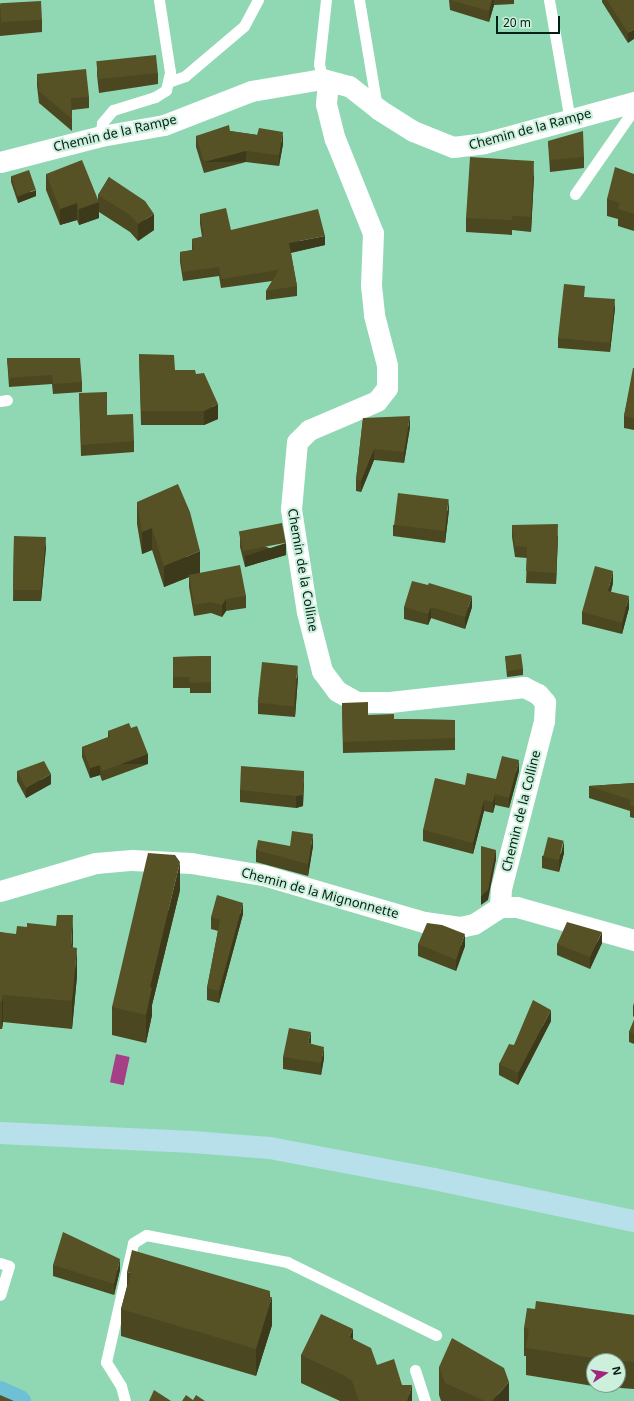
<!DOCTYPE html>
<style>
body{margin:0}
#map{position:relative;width:634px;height:1401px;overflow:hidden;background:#90d8b4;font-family:"Noto Sans",sans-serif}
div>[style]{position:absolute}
.water>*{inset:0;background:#a64086;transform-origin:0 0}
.service>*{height:11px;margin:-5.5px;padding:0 5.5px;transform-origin:5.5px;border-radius:5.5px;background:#fff}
.minor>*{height:21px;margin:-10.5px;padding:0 10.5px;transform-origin:10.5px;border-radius:10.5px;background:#fff}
.secondary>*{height:22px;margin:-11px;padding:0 11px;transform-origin:11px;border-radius:11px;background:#b7e0ea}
.primary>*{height:22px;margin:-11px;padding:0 11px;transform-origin:11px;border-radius:11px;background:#6ec1d5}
.wall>*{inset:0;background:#4b4721}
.shaded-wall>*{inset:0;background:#3d391b;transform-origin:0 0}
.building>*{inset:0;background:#575226;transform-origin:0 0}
span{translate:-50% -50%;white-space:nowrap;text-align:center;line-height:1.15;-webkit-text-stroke:4px #cdf0dd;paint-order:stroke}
.street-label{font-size:13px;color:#032014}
.north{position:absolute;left:586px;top:1353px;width:40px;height:40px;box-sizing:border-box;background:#cdf0dd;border:1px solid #7c9d8d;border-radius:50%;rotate:78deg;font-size:11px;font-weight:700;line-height:16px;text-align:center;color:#032014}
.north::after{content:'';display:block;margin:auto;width:14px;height:18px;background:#a0277e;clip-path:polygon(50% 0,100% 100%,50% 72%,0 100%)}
.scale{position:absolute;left:496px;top:16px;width:64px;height:18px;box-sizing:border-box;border:2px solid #032014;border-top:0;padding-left:5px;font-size:12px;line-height:14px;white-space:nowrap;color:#032014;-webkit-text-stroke:3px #cdf0dd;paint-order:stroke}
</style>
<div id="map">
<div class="water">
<div style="left:116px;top:1054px;width:14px;height:29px;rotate:12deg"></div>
</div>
<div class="service">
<div style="left:359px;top:0;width:109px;rotate:80.5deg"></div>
<div style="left:549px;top:0;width:122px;rotate:80.1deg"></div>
<div style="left:322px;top:79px;width:15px;rotate:-101deg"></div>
<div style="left:319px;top:64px;width:64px;rotate:-83.8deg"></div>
<div style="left:168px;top:82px;width:18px;rotate:-19deg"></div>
<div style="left:185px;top:76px;width:77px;rotate:-40.3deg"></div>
<div style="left:244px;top:26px;width:30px;rotate:-62deg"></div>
<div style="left:101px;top:136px;width:13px;rotate:-86deg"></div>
<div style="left:102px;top:123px;width:17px;rotate:-50deg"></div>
<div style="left:113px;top:110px;width:44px;rotate:-17.2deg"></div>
<div style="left:155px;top:97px;width:13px;rotate:-32deg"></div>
<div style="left:166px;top:90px;width:18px;rotate:-77deg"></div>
<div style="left:170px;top:72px;width:73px;rotate:-98.7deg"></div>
<div style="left:575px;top:194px;width:103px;rotate:-55.2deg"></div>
<div style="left:0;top:401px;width:7px;rotate:-8deg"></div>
<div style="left:0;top:1263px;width:9px;rotate:18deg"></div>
<div style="left:9px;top:1266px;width:30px;rotate:107deg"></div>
<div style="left:415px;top:1370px;width:33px;rotate:72deg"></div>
<div style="left:125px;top:1401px;width:16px;rotate:-105deg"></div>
<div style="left:121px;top:1386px;width:28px;rotate:-122deg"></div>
<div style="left:106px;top:1362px;width:122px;rotate:-77.2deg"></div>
<div style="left:133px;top:1243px;width:15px;rotate:-32deg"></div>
<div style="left:146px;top:1235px;width:144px;rotate:10.8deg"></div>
<div style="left:287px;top:1262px;width:166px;rotate:26.1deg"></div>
</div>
<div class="minor">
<div style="left:328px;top:81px;width:23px;rotate:95deg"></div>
<div style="left:326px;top:104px;width:36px;rotate:76deg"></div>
<div style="left:335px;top:139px;width:101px;rotate:68deg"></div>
<div style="left:373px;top:233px;width:52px;rotate:92.2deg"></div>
<div style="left:371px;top:285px;width:30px;rotate:84deg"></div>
<div style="left:374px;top:315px;width:52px;rotate:75.4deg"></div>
<div style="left:387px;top:365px;width:23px;rotate:90deg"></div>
<div style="left:387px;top:388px;width:16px;rotate:128deg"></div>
<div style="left:377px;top:401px;width:74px;rotate:156.9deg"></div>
<div style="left:309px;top:430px;width:17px;rotate:135deg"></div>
<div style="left:297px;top:442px;width:67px;rotate:95.1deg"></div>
<div style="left:291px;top:509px;width:104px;rotate:81.2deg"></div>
<div style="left:307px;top:612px;width:61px;rotate:75.7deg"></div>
<div style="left:322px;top:671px;width:25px;rotate:53deg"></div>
<div style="left:337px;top:691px;width:23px;rotate:29deg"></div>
<div style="left:357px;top:702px;width:33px"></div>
<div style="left:390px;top:702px;width:135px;rotate:-6.4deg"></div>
<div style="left:524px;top:687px;width:16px;rotate:27deg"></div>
<div style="left:538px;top:694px;width:11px;rotate:49deg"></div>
<div style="left:545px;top:702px;width:19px;rotate:93deg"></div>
<div style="left:544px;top:721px;width:172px;rotate:104.4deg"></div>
<div style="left:501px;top:888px;width:19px;rotate:93deg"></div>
<div style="left:0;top:162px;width:104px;rotate:-14.4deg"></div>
<div style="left:101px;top:136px;width:64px;rotate:-9.9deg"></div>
<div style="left:164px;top:125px;width:93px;rotate:-21.3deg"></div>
<div style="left:251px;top:91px;width:72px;rotate:-9.6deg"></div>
<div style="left:322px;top:79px;width:28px;rotate:15deg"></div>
<div style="left:349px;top:86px;width:37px;rotate:38deg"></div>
<div style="left:378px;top:109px;width:41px;rotate:32.2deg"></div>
<div style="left:413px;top:131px;width:43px;rotate:21.8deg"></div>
<div style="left:453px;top:147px;width:31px;rotate:-7deg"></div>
<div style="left:484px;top:143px;width:156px;rotate:-15.3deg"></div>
<div style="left:0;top:891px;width:100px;rotate:-16.3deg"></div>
<div style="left:96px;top:863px;width:36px;rotate:-5deg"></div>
<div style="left:132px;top:860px;width:59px;rotate:2.9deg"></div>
<div style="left:191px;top:863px;width:73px;rotate:9.5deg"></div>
<div style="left:263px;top:875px;width:168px;rotate:16.3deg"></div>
<div style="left:424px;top:922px;width:36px;rotate:8deg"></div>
<div style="left:460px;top:927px;width:14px;rotate:-12deg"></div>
<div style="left:474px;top:924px;width:31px;rotate:-33deg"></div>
<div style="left:500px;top:907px;width:17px"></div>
<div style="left:517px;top:907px;width:122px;rotate:15.8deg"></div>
</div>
<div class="secondary">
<div style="left:0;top:1133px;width:193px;rotate:2.7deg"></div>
<div style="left:193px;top:1142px;width:77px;rotate:4.5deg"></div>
<div style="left:270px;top:1148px;width:167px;rotate:10.7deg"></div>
<div style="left:434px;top:1179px;width:204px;rotate:11.9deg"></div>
</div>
<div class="primary">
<div style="left:0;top:1392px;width:22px;rotate:24deg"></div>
</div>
<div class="wall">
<div style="clip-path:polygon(449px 0,514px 0,514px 4px,494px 5px,489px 22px,450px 10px)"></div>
<div style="clip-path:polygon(602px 0,634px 0,628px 43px,602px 2px)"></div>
<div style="clip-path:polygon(0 5px,42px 20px,42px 32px,0 36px)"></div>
<div style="clip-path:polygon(97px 63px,158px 73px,158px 84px,99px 93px,97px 75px)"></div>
<div style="clip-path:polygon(37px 74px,89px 97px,89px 108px,72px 110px,72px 131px,39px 103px,37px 86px)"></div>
<div style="clip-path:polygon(230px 131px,257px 135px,283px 144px,279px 166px,246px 162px,204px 173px,196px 147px,196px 136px)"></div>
<div style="clip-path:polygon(548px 141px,584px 157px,584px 168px,550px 172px)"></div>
<div style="clip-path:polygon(46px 174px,98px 200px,98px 195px,109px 177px,154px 230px,138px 241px,130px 232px,99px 212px,99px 218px,79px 225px,77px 220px,60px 225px,46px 190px)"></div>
<div style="clip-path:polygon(634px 174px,634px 231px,618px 226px,618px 219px,607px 216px,607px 199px)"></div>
<div style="clip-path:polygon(11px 176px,36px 196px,18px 203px,11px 182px)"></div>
<div style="clip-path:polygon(534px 176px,531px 232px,512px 230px,512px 235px,466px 232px,466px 218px)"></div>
<div style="clip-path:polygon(200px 214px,231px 230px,325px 245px,291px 253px,297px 286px,297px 296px,266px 300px,266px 291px,272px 281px,221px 288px,219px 276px,183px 281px,180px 262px,180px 252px,192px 250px,192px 239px,202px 237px,200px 224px)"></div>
<div style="clip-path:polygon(585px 297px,615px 308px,610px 352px,558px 348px,558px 338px)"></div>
<div style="clip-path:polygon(139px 354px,175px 370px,196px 374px,218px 419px,204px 425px,141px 425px)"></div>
<div style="clip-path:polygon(7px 358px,82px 382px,82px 392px,53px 394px,52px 384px,9px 387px)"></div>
<div style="clip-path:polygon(634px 368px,634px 430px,624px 428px,624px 416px)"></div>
<div style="clip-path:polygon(79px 393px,107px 415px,134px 441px,134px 452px,81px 456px)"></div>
<div style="clip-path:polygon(363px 418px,410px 427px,404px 463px,374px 460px,361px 492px,356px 491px,356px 480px)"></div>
<div style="clip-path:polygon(137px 502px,200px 573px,246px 596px,246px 608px,226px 611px,222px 617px,211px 613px,194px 616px,189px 587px,189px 577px,164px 587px,152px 550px,142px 554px,137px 524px)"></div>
<div style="clip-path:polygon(449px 510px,445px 543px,393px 536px,393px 525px)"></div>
<div style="clip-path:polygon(512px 525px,558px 536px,556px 584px,526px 583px,527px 558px,515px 557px,512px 537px)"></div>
<div style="clip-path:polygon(14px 536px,46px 547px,41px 601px,13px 601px)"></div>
<div style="clip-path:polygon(240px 536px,286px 555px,245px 567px,240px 547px)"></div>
<div style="clip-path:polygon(613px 583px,611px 592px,629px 608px,622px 634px,582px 624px,582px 612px)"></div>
<div style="clip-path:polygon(404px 607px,472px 607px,465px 629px,431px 618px,428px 625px,404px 619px)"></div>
<div style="clip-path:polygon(211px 656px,211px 693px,190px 693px,190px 688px,173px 688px,173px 657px)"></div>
<div style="clip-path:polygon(505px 656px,523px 669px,523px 675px,507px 677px)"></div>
<div style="clip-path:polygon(298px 677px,295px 717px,258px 714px,258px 703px)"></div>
<div style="clip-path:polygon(342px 703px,368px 715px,394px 719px,455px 720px,455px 750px,343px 753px)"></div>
<div style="clip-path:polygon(131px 728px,148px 764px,102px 781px,100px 775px,90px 778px,82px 757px,82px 747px,108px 737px,108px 731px)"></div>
<div style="clip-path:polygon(17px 771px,51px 784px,26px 798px,17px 781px)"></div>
<div style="clip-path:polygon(519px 771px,509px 808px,495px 805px,493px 813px,484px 811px,473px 854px,423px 841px,423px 830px,465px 785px,496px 779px)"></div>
<div style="clip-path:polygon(304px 783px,303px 806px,296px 808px,240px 802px,240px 790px)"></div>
<div style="clip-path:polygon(634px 783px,634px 818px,630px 817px,630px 811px,589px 798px,589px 786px)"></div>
<div style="clip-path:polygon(290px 846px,313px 846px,308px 876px,256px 862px,256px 850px)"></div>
<div style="clip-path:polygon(564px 853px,559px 872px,542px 868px,542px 856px)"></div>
<div style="clip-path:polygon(180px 890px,152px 1005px,152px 1015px,146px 1043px,112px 1035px,112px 1007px)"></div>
<div style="clip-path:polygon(243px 914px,219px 1003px,207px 1000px,207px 988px,218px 931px,211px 929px,211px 917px)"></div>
<div style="clip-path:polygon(0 932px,72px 948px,77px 976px,72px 1029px,3px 1022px,2px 1029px,0 1029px)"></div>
<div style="clip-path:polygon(602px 943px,590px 969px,557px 955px,557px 944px)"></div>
<div style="clip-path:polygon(418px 944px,465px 946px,456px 971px,418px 956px)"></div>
<div style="clip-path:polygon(634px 1003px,634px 1017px,633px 1016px,633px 1006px)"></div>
<div style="clip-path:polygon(634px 1020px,634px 1044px,629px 1042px,629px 1032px)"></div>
<div style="clip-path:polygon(551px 1021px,518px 1085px,499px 1075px,499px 1064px,514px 1045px)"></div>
<div style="clip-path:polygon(311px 1044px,324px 1058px,321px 1075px,283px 1069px,283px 1057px)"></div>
<div style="clip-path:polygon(53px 1265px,120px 1270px,114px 1295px,53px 1276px)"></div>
<div style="clip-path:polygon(127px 1272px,270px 1297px,272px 1325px,256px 1376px,121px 1336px,121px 1309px,127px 1286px)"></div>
<div style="clip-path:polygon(evenodd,535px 1309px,634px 1315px,634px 1389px,593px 1386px,526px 1375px,526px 1356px,524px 1356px,524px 1328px,535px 1309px,594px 1361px,618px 1361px,618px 1385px,594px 1385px,594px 1361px)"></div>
<div style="clip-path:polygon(353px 1339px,377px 1365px,402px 1385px,412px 1401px,340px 1401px,301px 1383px,301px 1355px)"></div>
<div style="clip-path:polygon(439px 1367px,509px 1401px,441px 1401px,439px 1395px)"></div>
</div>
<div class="shaded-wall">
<div style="clip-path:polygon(492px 0,494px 0,494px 5px,489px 22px,489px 11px)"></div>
<div style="clip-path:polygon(634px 29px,634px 39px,628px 43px,628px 33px)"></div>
<div style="clip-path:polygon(283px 132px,283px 144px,279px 166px,279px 155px)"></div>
<div style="left:246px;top:151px;width:11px;height:43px;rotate:90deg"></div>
<div style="clip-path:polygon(534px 161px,534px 176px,531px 232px,531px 217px)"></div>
<div style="clip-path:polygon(36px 190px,36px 196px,18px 203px,18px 197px)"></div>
<div style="clip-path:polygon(99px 202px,99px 218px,79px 225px,79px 209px)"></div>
<div style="clip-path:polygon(77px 203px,77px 220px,60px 225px,60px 209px)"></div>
<div style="clip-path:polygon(154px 214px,154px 230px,138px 241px,138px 224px)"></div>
<div style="clip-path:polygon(325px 236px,325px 245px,289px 253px,289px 243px)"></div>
<div style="clip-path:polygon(615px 299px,615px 308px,610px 352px,610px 343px)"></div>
<div style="clip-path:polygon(218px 404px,218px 419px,204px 425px,204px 411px)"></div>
<div style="clip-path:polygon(410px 416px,410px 427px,404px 463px,404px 452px)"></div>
<div style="clip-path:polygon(374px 449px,374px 460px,361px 492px,361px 481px)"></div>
<div style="clip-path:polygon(449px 499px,449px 510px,445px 543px,445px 532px)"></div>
<div style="clip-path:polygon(558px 524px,558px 536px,556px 584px,556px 573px)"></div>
<div style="clip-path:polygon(152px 528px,152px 550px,142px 554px,142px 532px)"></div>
<div style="clip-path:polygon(46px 537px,46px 547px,41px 601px,41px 590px)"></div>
<div style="clip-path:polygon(286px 543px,286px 555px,245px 567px,245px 556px)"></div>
<div style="clip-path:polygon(200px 551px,200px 573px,189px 575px,189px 577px,164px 587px,164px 566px)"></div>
<div style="clip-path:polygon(613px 571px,613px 583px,608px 602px,608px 591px)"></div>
<div style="clip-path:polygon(472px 596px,472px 607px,465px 629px,465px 617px)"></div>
<div style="clip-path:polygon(629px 596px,629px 608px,622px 634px,622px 623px)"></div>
<div style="clip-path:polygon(226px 599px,226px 611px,222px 617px,222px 605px)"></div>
<div style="clip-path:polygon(431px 607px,431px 618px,428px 625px,428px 614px)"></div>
<div style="clip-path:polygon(298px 666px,298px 677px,295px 717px,295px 706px)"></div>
<div style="left:148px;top:754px;width:10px;height:49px;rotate:90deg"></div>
<div style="clip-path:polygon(519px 760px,519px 771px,509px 808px,509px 798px)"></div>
<div style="clip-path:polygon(100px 765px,100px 775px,90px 778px,90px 768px)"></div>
<div style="clip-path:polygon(304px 771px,303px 806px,296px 808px,296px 796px)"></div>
<div style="clip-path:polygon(51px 774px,51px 784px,26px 798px,26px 788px)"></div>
<div style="clip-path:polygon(495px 794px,495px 805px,493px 813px,493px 802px)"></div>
<div style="clip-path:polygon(484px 800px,484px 811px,473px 854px,473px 843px)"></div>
<div style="clip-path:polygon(313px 834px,313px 846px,308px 876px,308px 864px)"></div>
<div style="clip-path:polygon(564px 841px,564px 853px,559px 872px,559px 861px)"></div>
<div style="clip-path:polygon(496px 850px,496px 860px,488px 900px,481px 905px,481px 896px)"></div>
<div style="clip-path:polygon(180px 862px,180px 890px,152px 1005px,152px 1015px,146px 1043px,146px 1015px,150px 987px)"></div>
<div style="clip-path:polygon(243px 903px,243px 914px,219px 1003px,219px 991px)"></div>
<div style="clip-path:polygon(73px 915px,73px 943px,71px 975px,71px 947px)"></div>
<div style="clip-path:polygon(602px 932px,602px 943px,590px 969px,590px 957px)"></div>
<div style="clip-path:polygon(465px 934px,465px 946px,456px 971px,456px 960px)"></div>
<div style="clip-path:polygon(77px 948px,77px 976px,72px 1029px,72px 1001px)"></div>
<div style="clip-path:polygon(3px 995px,3px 1022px,2px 1029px,2px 1001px)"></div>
<div style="clip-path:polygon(551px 1010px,551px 1021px,518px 1085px,518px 1073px)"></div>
<div style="clip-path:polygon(311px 1032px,311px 1044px,308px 1043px)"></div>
<div style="clip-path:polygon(324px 1047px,324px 1058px,321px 1075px,321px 1063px)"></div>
<div style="clip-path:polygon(120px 1259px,120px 1270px,114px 1295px,114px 1284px)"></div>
<div style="clip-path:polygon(270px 1291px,270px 1303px,272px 1297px,272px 1325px,256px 1376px,256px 1349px)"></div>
<div style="clip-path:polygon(353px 1329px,353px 1356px,349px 1337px)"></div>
<div style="clip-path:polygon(509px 1382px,509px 1401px,492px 1401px)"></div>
<div style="clip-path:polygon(412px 1385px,412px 1401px,407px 1401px)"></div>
</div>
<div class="building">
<div style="clip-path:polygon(450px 0,492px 0,489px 11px)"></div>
<div style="clip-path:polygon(607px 0,634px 0,634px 29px,628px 33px)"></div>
<div style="left:41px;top:1px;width:19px;height:41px;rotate:87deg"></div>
<div style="left:156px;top:55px;width:18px;height:60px;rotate:84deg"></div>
<div style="clip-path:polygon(86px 69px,89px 97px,71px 98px,72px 119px,39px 91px,37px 74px)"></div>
<div style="clip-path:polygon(229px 125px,230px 131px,257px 135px,259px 128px,283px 132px,279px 155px,246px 151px,204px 162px,196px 136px)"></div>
<div style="clip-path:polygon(583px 131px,584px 157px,550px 160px,548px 141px)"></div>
<div style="clip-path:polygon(470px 157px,534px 161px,531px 217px,512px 216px,512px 220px,466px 218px)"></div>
<div style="clip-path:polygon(82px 160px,99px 202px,79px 209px,77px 203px,60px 209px,46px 174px)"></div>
<div style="clip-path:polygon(615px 167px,634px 174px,634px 214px,618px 209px,620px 203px,607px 199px)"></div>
<div style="left:29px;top:170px;width:21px;height:19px;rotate:71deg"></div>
<div style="clip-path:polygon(109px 177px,145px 201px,154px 214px,138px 224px,130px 215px,98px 195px)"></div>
<div style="clip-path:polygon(226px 208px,231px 230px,318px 209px,325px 236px,289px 243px,297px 286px,266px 291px,279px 270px,221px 279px,219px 267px,183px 272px,180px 252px,194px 250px,192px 239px,204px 236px,200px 214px)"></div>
<div style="clip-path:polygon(564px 284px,585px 286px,584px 297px,615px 299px,610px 343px,558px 338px)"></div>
<div style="clip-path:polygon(139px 354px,174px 355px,175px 370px,195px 370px,196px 374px,204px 373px,218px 404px,204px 411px,141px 411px)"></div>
<div style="clip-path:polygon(7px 358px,80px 358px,82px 382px,53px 384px,52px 375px,9px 378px)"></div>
<div style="clip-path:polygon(633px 368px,634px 368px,634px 418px,624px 416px)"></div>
<div style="clip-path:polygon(107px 392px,107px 415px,133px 414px,134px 441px,81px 445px,79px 393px)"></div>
<div style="clip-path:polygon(410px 416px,404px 452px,374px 449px,361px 481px,356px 480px,363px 418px)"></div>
<div style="clip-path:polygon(178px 484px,190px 512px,200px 551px,164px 566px,152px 528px,142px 532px,137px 502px)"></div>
<div style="left:398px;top:493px;width:51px;height:32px;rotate:7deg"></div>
<div style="left:282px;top:523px;width:20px;height:44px;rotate:79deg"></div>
<div style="clip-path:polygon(558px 524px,556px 573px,526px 571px,527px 547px,515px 546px,512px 525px)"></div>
<div style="clip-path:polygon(14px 536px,46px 537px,41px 590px,13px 590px)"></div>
<div style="clip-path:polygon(240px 565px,246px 596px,226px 599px,222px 605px,211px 602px,194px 605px,189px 575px)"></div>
<div style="clip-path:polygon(595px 566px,613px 571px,608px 591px,629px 596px,622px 623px,582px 612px)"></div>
<div style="clip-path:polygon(412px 581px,428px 585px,429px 583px,472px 596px,465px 617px,431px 607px,428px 614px,404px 607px)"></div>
<div style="left:521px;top:654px;width:15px;height:16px;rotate:82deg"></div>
<div style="clip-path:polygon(211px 656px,211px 682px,190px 683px,190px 677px,173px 677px,173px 657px)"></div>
<div style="left:262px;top:662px;width:36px;height:41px;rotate:6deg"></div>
<div style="clip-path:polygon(368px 702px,368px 715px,394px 714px,394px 719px,455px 720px,455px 738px,343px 742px,342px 703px)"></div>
<div style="clip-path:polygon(129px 723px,131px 728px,137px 726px,148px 754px,102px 771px,100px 765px,90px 768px,82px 747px,110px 737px,108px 731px)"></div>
<div style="clip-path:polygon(502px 756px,519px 760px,509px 798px,495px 794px,493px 802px,484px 800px,473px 843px,423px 830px,435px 778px,465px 785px,467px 773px,496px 779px)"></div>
<div style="clip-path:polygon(44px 761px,51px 774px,26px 788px,17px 771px)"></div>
<div style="clip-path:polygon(241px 766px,304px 771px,303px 795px,296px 796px,240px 790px)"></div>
<div style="clip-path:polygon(634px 783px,634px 807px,630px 805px,631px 800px,589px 786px)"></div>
<div style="clip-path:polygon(292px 831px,313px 834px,308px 864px,256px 850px,258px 840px,290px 846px)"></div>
<div style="left:548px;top:837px;width:16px;height:20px;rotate:14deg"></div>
<div style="clip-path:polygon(481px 846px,496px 850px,488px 890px,481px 896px)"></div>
<div style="clip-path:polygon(148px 853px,175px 855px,180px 862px,150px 987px,152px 988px,146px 1015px,112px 1007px)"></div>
<div style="clip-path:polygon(217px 895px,243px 903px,219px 991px,207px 988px,220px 920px,211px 917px)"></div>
<div style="clip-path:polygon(57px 915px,73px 915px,71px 947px,77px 948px,72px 1001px,3px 995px,2px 1001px,0 1001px,0 932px,16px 934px,17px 926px,27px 927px,27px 923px,56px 926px)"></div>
<div style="clip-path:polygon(567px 922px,602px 932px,590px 957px,557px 944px)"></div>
<div style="clip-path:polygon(427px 923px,442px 925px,465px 934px,456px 960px,418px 944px)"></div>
<div style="clip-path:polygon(533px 1000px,551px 1010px,518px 1073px,499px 1064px,509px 1044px,514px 1045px)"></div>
<div style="clip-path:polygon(634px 1020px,634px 1034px,629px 1032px)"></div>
<div style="clip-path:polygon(289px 1028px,311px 1032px,308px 1043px,324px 1047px,321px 1063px,283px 1057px)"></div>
<div style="clip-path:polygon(63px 1232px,120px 1259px,114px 1284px,53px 1265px)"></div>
<div style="clip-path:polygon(132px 1250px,270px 1291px,269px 1297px,272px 1297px,256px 1349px,121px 1309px,131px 1273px,127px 1272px)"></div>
<div style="clip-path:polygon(536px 1301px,634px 1315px,634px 1362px,593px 1358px,526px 1348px,529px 1329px,524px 1328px,527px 1308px,535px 1309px)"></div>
<div style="clip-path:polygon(321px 1314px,353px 1329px,349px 1337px,371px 1348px,377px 1365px,394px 1359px,402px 1385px,412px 1385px,407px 1401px,359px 1401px,352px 1381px,345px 1376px,301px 1355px)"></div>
<div style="clip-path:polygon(452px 1338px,504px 1368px,509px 1382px,492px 1401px,485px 1401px,445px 1383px,439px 1367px)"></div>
<div style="clip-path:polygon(154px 1390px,171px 1401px,149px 1401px)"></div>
<div style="clip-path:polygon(0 1395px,14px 1401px,0 1401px)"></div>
<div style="clip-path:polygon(186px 1395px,193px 1400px,196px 1395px,205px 1401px,182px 1401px)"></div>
</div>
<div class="street-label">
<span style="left:530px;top:129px;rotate:-15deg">Chemin de la Rampe</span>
<span style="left:115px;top:133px;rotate:-13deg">Chemin de la Rampe</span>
<span style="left:303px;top:570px;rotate:80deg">Chemin de la Colline</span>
<span style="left:521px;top:811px;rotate:-76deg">Chemin de la Colline</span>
<span style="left:320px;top:893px;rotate:15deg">Chemin de la Mignonnette</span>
</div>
<div class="north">N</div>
<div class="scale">20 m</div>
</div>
